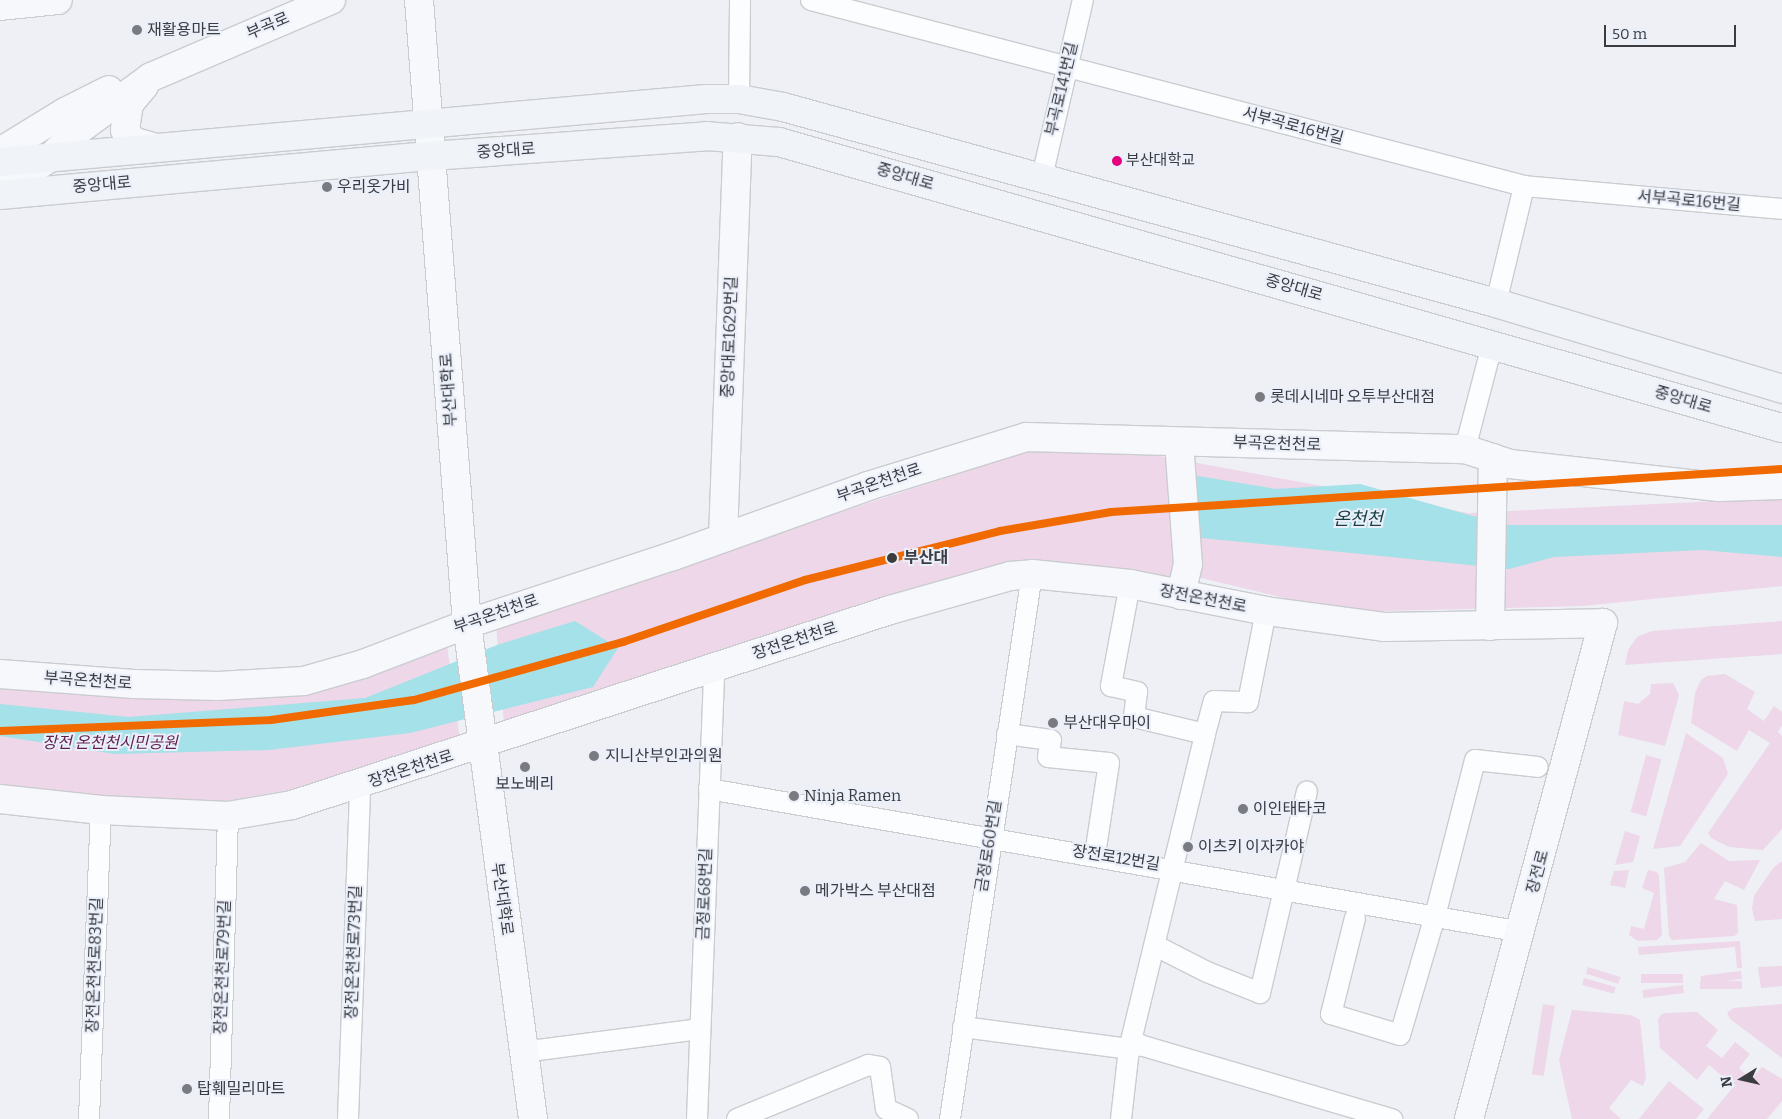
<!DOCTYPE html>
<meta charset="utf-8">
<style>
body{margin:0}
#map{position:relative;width:1782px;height:1119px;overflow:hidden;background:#eef0f6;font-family:Bitter,"Noto Sans KR",serif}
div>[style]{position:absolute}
.green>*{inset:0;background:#edd7e8;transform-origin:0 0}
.water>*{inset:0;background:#a5e1e8}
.roads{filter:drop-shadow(1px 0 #caccd0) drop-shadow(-1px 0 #caccd0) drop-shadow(0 1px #caccd0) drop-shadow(0 -1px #caccd0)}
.street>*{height:20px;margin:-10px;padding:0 10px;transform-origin:10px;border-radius:10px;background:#fcfdfe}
.secondary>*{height:28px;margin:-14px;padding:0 14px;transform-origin:14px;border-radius:14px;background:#f6f8fb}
.primary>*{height:28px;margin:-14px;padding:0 14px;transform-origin:14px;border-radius:14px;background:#f0f4f8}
.metro-1>*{height:8px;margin:-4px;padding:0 4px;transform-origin:4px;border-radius:4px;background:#f06a00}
.dots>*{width:14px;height:14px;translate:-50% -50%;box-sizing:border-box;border:2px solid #ebeffa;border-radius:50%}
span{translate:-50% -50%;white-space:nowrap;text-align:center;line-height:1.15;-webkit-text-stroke:4px #ebeffa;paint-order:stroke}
.bus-label{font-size:15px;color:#3a3c40}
.left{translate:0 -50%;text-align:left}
.street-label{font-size:16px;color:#3a3c40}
.poi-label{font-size:16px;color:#3a3c40}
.stop-label{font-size:16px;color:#3a3c40;font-weight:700}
.park-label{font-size:16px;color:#611f4f;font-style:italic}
.water-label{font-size:18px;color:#163f42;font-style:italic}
.north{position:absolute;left:1717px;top:1054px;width:50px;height:50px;-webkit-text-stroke:4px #ebeffa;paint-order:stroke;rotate:260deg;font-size:14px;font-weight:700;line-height:20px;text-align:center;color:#3a3c40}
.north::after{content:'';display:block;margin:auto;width:18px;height:22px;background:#3a3c40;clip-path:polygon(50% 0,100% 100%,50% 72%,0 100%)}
.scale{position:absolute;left:1604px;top:25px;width:132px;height:22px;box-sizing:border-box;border:2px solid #3a3c40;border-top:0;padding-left:6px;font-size:15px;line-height:18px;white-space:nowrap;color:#3a3c40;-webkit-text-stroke:4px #ebeffa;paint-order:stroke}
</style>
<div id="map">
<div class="green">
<div style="clip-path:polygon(1038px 448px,1154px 455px,1468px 513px,1782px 498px,1782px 586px,1582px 606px,1342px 612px,1197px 577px,1054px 572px,504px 724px,496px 624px)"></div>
<div style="clip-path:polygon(1782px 621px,1782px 654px,1625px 665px,1628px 650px,1637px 637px,1652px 631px)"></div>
<div style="clip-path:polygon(447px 645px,460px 740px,340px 781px,214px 803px,95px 799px,0 785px,0 680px,178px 691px)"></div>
<div style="clip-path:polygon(1725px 674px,1755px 692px,1747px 709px,1764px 721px,1774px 706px,1782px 712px,1782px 725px,1778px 732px,1782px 736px,1782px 829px,1763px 850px,1729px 847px,1711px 838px,1708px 833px,1770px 743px,1749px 730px,1737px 751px,1691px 723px,1695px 693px,1701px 680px,1707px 676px)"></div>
<div style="clip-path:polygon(1673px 683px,1679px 695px,1665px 746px,1618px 735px,1624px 701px,1638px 704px,1650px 694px,1651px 684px)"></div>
<div style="clip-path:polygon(1686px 733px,1723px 758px,1728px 774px,1680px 846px,1653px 849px)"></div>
<div style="left:1646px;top:755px;width:16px;height:59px;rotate:15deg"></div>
<div style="clip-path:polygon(1625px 831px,1640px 836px,1633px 862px,1615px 865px)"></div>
<div style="clip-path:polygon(1701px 843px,1729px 861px,1760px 860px,1744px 890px,1725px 881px,1714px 899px,1737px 905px,1738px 933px,1734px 936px,1672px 940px,1669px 936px,1664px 868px,1685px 862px)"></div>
<div style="clip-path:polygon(1782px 861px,1782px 919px,1755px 921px,1752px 909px,1754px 896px,1773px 868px)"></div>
<div style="clip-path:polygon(1629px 870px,1625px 888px,1610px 885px,1614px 871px)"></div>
<div style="clip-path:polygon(1648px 870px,1657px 872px,1659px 876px,1662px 935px,1657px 940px,1638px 941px,1629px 935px,1631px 926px,1644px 929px,1654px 893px,1642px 888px)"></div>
<div style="clip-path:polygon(1740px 941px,1742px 968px,1737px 968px,1735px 947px,1639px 955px,1638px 947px)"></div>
<div style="clip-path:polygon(1782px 966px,1782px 986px,1761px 988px,1758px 967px)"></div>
<div style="left:1588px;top:967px;width:34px;height:7px;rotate:17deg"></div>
<div style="left:1741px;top:971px;width:8px;height:41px;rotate:83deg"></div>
<div style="left:1683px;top:974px;width:9px;height:42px;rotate:90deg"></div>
<div style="left:1584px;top:978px;width:33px;height:7px;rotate:16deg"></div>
<div style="left:1742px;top:981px;width:8px;height:42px;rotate:90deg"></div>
<div style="left:1683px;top:985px;width:8px;height:41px;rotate:83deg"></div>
<div style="left:1543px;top:1004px;width:12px;height:71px;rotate:9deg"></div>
<div style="clip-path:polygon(1782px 1004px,1782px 1058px,1730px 1019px,1727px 1013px,1733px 1008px)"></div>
<div style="clip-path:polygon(1572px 1010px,1631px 1015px,1640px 1020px,1646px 1077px,1643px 1086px,1631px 1080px,1609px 1108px,1621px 1119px,1572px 1119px,1559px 1060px)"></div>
<div style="clip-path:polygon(1697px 1012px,1718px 1030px,1706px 1046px,1722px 1058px,1735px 1042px,1750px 1054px,1739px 1068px,1751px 1079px,1762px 1067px,1782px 1079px,1782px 1101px,1767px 1119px,1707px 1119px,1734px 1086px,1709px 1065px,1697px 1080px,1660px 1048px,1658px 1020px,1660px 1016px,1664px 1013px)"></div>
<div style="clip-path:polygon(1669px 1081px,1704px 1109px,1696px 1119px,1639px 1119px)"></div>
</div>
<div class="water">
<div style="clip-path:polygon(1192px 475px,1276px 489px,1360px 484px,1505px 525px,1782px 525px,1782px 557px,1702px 550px,1554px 557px,1509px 569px,1192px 537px,1170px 514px)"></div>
<div style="clip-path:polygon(575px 621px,618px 648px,593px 687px,410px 733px,269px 750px,115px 754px,0 736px,0 704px,129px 717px,365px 698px,497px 645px)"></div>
</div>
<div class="roads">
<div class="street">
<div style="left:811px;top:0;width:737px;rotate:14.62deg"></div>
<div style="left:1524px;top:186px;width:259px;rotate:5.1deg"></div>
<div style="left:739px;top:99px;width:99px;rotate:-89.4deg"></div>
<div style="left:1042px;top:177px;width:182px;rotate:-77deg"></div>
<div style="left:1496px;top:303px;width:120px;rotate:-76.5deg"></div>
<div style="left:1465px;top:449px;width:107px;rotate:-75.4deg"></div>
<div style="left:1130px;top:584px;width:104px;rotate:100.6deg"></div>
<div style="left:1111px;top:686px;width:27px;rotate:13deg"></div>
<div style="left:1137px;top:692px;width:25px;rotate:97deg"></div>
<div style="left:1134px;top:717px;width:73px;rotate:13.5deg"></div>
<div style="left:1007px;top:734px;width:44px;rotate:7.8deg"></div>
<div style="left:1051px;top:740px;width:17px;rotate:100deg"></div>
<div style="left:1048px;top:757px;width:61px;rotate:5.6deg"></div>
<div style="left:1109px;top:763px;width:93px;rotate:98.7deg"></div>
<div style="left:709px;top:789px;width:825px;rotate:9.98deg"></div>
<div style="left:1355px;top:918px;width:99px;rotate:104deg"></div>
<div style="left:1331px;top:1014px;width:72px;rotate:16.9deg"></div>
<div style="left:1400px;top:1035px;width:124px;rotate:-73.6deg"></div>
<div style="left:1435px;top:916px;width:161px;rotate:-75.6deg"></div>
<div style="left:1475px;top:760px;width:63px;rotate:6.3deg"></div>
<div style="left:1156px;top:946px;width:57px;rotate:27deg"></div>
<div style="left:1207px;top:972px;width:57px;rotate:21.6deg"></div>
<div style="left:1260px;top:993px;width:207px;rotate:-76.9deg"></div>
<div style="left:963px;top:1027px;width:167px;rotate:7.5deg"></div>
<div style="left:1129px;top:1049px;width:12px;rotate:-20deg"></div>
<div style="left:1140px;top:1045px;width:263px;rotate:16.4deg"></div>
<div style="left:523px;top:1052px;width:177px;rotate:-7.4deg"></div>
<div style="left:89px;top:1119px;width:309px;rotate:-87.8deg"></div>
<div style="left:219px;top:1119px;width:303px;rotate:-88.3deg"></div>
<div style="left:348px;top:1119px;width:334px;rotate:-87.9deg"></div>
<div style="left:697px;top:1119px;width:450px;rotate:-87.8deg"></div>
<div style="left:737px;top:1119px;width:142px;rotate:-22.4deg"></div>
<div style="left:868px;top:1065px;width:12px;rotate:9deg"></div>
<div style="left:880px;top:1067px;width:42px;rotate:81.9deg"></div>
<div style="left:886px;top:1109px;width:24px;rotate:24deg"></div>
<div style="left:950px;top:1119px;width:551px;rotate:-81.44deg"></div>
<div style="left:1121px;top:1119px;width:70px;rotate:-83.5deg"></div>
<div style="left:1129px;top:1049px;width:324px;rotate:-76.4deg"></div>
<div style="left:1205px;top:734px;width:34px;rotate:-75deg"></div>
<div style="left:1214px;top:701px;width:34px;rotate:2deg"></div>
<div style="left:1248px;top:702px;width:93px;rotate:-78.8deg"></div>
</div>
<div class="secondary">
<div style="left:419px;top:0;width:626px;rotate:85.6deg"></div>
<div style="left:467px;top:624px;width:499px;rotate:82.4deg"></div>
<div style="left:0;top:6px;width:58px;rotate:-5.9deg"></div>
<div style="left:144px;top:86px;width:23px;rotate:130deg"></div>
<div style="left:129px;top:104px;width:26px;rotate:99deg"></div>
<div style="left:125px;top:130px;width:13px;rotate:58deg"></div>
<div style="left:132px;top:141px;width:25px;rotate:16deg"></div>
<div style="left:0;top:152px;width:76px;rotate:-31.6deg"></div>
<div style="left:65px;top:112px;width:49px;rotate:-26.6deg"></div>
<div style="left:0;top:191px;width:61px;rotate:-33.7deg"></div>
<div style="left:51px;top:157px;width:35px;rotate:-45deg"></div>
<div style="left:76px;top:132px;width:93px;rotate:-36.3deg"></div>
<div style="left:151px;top:77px;width:196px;rotate:-23.2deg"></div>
<div style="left:1179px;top:442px;width:122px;rotate:85.8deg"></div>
<div style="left:1188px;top:564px;width:32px;rotate:103deg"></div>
<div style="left:723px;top:538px;width:401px;rotate:-87.9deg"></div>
<div style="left:1490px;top:626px;width:168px;rotate:-89deg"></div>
<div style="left:0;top:674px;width:134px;rotate:4.3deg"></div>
<div style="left:134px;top:684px;width:84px;rotate:1.4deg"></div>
<div style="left:218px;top:686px;width:86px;rotate:-3.3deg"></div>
<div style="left:304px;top:681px;width:61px;rotate:-16.1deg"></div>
<div style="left:363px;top:664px;width:111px;rotate:-21deg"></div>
<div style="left:467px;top:624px;width:217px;rotate:-18.3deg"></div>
<div style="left:673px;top:556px;width:207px;rotate:-19.7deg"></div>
<div style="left:868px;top:486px;width:165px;rotate:-17.2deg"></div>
<div style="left:1026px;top:437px;width:439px;rotate:1.6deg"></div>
<div style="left:1465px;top:449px;width:47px;rotate:18.4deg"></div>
<div style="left:1510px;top:464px;width:210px;rotate:6.3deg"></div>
<div style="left:1719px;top:487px;width:63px;rotate:-1.8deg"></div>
<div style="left:0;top:799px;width:102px;rotate:6.2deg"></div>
<div style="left:101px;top:810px;width:127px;rotate:2.7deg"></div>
<div style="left:228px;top:816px;width:65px;rotate:-9.8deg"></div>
<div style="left:292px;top:805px;width:629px;rotate:-18.06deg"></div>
<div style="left:890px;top:610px;width:125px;rotate:-15.8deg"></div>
<div style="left:1010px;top:576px;width:22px;rotate:-5deg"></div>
<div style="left:1032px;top:574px;width:99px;rotate:5.8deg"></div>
<div style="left:1130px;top:584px;width:139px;rotate:11.2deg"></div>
<div style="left:1266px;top:611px;width:119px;rotate:7.7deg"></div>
<div style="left:1384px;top:627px;width:219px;rotate:-1deg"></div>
<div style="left:1603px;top:623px;width:514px;rotate:105.12deg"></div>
</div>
<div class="primary">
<div style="left:0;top:162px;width:709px;rotate:-5.1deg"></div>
<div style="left:706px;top:99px;width:33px"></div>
<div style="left:739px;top:99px;width:45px;rotate:10.3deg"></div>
<div style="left:783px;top:107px;width:739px;rotate:15.37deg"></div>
<div style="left:1496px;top:303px;width:299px;rotate:16.7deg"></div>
<div style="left:0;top:195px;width:433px;rotate:-5.2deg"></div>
<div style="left:431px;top:156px;width:277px;rotate:-4.1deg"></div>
<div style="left:707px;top:136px;width:72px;rotate:4.8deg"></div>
<div style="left:779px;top:142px;width:1043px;rotate:15.92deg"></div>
</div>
</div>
<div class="metro-1">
<div style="left:0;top:731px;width:271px;rotate:-2.3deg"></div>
<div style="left:271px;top:720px;width:144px;rotate:-8deg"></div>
<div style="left:414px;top:700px;width:217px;rotate:-15.5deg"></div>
<div style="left:623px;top:642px;width:192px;rotate:-18.8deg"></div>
<div style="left:805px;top:580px;width:201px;rotate:-14.1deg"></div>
<div style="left:1000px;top:531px;width:113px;rotate:-9.7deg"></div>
<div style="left:1111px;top:512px;width:672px;rotate:-3.67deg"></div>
</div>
<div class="dots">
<div style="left:137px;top:30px;background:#797b80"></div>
<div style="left:1117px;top:161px;background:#e5007d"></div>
<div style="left:327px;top:187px;background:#797b80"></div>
<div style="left:1260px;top:397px;background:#797b80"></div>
<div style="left:892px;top:558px;background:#3a3c40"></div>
<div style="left:1053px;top:723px;background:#797b80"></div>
<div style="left:594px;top:756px;background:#797b80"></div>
<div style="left:525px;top:767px;background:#797b80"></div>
<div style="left:794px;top:796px;background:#797b80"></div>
<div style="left:1243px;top:809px;background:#797b80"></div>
<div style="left:1188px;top:847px;background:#797b80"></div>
<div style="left:805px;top:891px;background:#797b80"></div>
<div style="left:187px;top:1089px;background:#797b80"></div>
</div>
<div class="bus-label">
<span class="left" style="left:1126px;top:161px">부산대학교</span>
</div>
<div class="street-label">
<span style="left:268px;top:26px;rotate:-23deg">부곡로</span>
<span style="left:1062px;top:89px;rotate:-77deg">부곡로141번길</span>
<span style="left:1293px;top:126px;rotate:15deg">서부곡로16번길</span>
<span style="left:506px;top:151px;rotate:-4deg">중앙대로</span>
<span style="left:905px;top:177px;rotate:16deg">중앙대로</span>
<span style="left:102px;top:185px;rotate:-5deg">중앙대로</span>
<span style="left:1689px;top:201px;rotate:5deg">서부곡로16번길</span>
<span style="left:1294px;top:288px;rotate:16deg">중앙대로</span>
<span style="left:730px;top:337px;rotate:-88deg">중앙대로1629번길</span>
<span style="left:449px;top:390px;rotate:-94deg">부산대학로</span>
<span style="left:1683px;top:400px;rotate:16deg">중앙대로</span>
<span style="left:1277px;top:444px;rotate:2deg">부곡온천천로</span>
<span style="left:879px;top:483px;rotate:-19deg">부곡온천천로</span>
<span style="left:1203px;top:599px;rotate:11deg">장전온천천로</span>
<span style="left:496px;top:614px;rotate:-19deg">부곡온천천로</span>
<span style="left:795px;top:641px;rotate:-18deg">장전온천천로</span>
<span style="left:88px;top:681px;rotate:4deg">부곡온천천로</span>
<span style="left:411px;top:769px;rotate:-18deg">장전온천천로</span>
<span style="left:989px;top:846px;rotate:-81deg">금정로60번길</span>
<span style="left:1116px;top:858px;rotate:9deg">장전로12번길</span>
<span style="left:1538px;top:872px;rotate:-75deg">장전로</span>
<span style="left:705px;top:894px;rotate:-88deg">금정로68번길</span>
<span style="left:502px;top:899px;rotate:82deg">부산대학로</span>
<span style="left:354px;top:952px;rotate:-88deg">장전온천천로73번길</span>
<span style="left:95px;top:965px;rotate:-88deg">장전온천천로83번길</span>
<span style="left:223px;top:967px;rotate:-88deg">장전온천천로79번길</span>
</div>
<div class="poi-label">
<span class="left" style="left:147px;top:30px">재활용마트</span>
<span class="left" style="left:337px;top:187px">우리옷가비</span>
<span class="left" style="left:1270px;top:397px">롯데시네마 오투부산대점</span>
<span class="left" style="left:1063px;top:723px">부산대우마이</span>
<span class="left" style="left:605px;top:756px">지니산부인과의원</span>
<span style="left:525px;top:784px">보노베리</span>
<span class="left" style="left:804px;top:796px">Ninja Ramen</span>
<span class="left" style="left:1253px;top:809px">이인태타코</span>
<span class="left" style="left:1198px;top:847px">이츠키 이자카야</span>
<span class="left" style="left:815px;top:891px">메가박스 부산대점</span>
<span class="left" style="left:197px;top:1089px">탑훼밀리마트</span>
</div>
<div class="stop-label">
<span class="left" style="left:904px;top:558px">부산대</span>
</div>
<div class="park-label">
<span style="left:110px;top:743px">장전 온천천시민공원</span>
</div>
<div class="water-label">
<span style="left:1358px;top:519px">온천천</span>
</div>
<div class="north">N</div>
<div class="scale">50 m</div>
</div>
